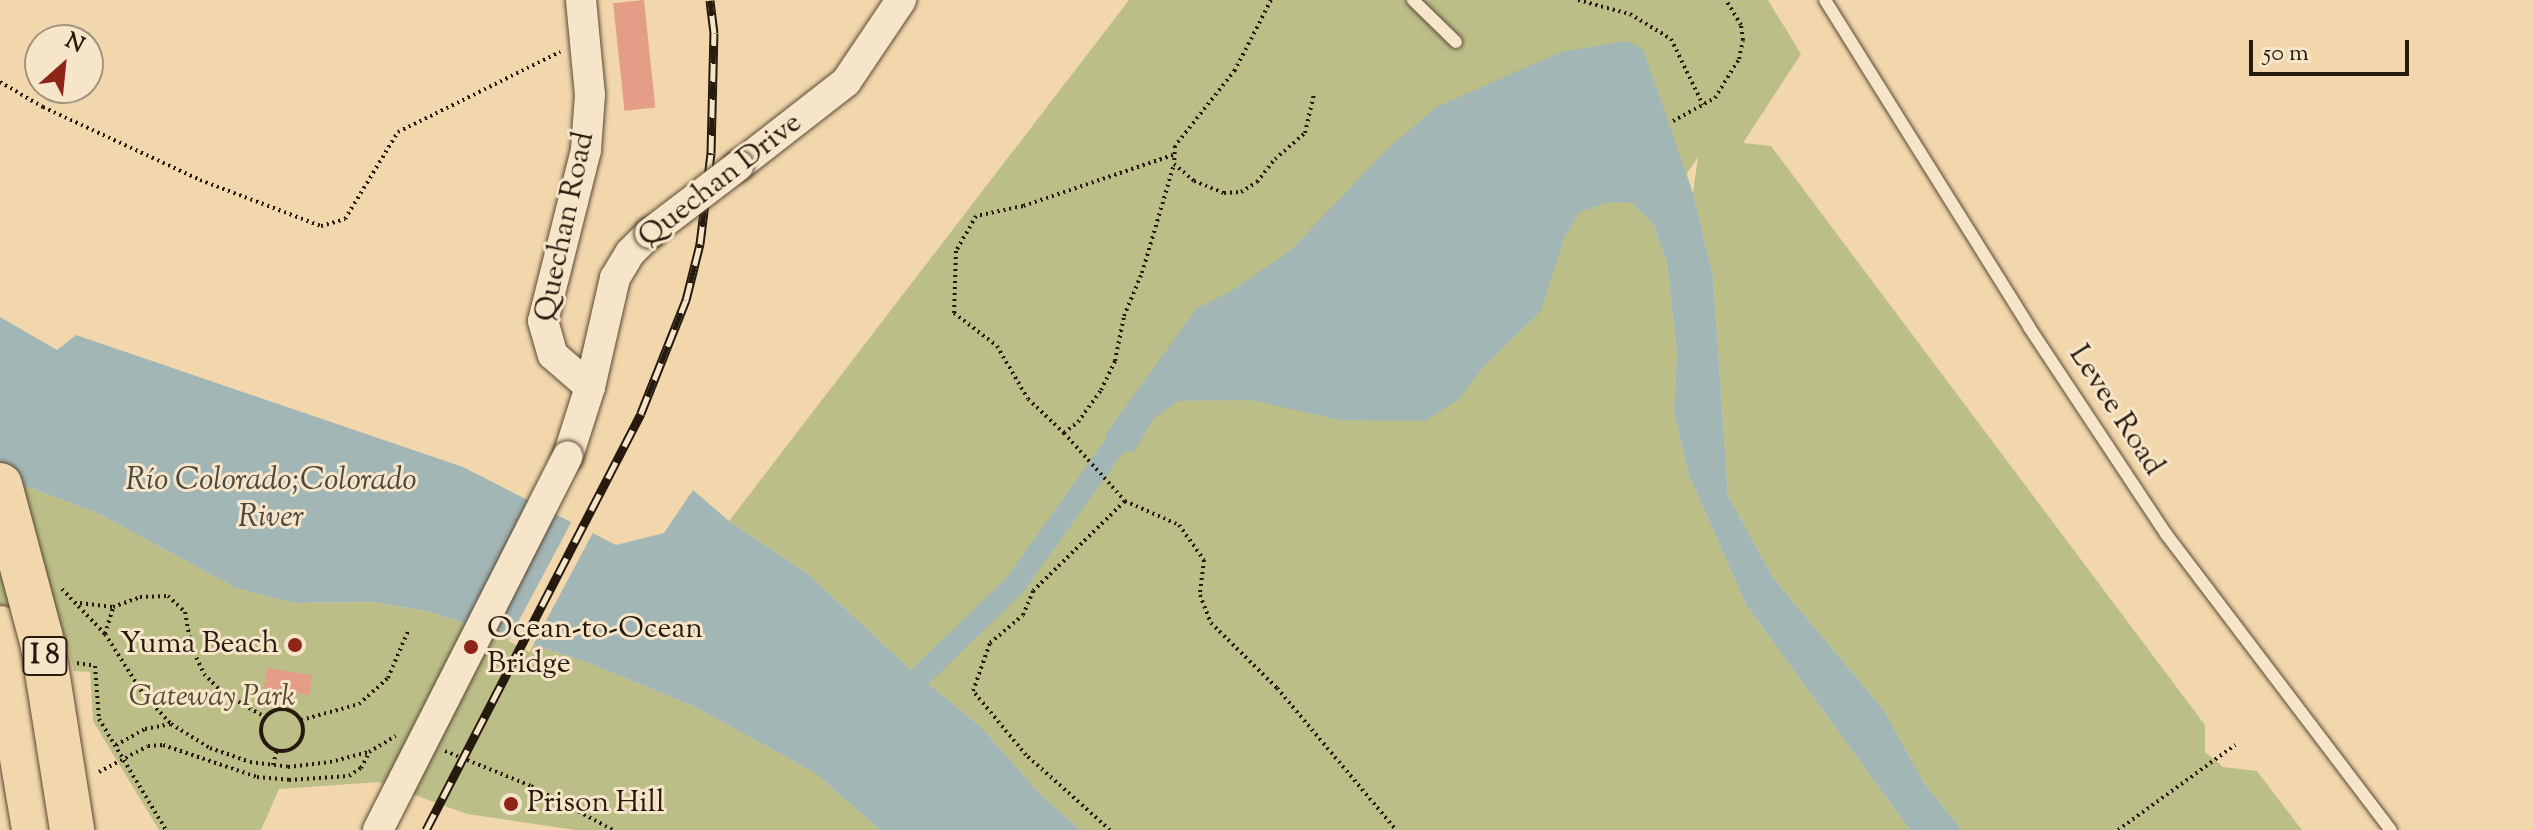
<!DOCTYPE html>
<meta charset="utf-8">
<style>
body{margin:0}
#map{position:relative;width:2533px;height:830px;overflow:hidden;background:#f2d7ac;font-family:"Sorts Mill Goudy",serif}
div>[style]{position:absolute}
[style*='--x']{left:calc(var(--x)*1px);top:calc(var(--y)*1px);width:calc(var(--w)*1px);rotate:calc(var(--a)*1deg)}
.green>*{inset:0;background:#bcbe88}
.water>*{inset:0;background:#a2b6b6}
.pier>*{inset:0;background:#f2d7ac;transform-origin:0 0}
.canal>*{height:22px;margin:-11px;padding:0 11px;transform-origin:11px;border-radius:11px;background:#a2b6b6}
.building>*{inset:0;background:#e49e87;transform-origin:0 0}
.path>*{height:4px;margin-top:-2px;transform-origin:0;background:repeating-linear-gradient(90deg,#251a0d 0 2px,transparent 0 6px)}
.path>.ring{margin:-2px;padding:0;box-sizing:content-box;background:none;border:4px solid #251a0d;border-radius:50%}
.roads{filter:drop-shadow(0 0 2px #584935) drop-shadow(0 0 2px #584935)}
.service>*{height:12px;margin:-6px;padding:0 6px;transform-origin:6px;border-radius:6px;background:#f7e5c9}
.tertiary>*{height:30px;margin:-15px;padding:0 15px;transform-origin:15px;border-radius:15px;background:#f7e5c9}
.motorway>*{height:44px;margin:-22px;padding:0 22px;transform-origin:22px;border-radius:22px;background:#f2d7ac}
.rail>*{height:9px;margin-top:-4.5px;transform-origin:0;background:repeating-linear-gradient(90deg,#f7e5c9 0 18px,#251a0d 0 36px);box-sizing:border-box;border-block:2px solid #251a0d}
.bridges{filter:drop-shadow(0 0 2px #584935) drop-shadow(0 0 2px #584935)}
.tertiary-bridge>*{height:30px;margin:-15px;padding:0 15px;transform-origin:15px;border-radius:15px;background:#f7e5c9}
.motorway-bridge>*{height:44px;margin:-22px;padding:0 22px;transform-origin:22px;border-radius:22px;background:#f2d7ac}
.dots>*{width:22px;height:22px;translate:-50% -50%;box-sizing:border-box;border:4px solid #f7e5c9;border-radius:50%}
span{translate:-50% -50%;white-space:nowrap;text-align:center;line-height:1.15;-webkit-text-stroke:6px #f7e5c9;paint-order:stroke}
.shield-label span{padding:2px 6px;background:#f7e5c9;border:2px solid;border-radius:6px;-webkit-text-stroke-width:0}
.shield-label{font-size:28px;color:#251a0d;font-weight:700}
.street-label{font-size:30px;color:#251a0d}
.poi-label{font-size:30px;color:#251a0d}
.left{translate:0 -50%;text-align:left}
.right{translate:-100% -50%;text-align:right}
.park-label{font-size:30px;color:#524b32;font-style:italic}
.water-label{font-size:32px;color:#4a4940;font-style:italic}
.north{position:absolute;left:24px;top:24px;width:80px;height:80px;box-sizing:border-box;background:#f7e5c9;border:2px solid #a3947e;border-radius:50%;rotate:27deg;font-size:22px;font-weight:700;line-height:32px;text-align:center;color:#251a0d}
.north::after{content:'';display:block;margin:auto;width:28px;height:36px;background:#8f2418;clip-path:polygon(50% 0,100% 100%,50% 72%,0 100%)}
.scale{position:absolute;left:2249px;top:40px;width:160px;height:36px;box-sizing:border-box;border:4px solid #251a0d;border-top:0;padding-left:10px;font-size:24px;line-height:28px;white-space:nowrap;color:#251a0d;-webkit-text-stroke:6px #f7e5c9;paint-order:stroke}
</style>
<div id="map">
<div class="green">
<i style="clip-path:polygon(1129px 0,1768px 0,1801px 54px,1743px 143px,1771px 146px,2205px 725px,2205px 752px,2223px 767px,2257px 771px,2302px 830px,1962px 830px,1924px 783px,1883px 709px,1774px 579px,1728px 496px,1713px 275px,1693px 193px,1698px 157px,1653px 224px,1667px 263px,1677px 353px,1674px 412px,1688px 473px,1746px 605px,1910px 830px,1080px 830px,1040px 794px,980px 726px,909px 668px,808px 574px,729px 521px)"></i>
<i style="clip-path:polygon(0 476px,99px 514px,236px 588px,294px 603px,372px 602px,426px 611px,584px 661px,695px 707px,815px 773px,880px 830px,575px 830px,467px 814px,379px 782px,279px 789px,261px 830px,159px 830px,93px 721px,90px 672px,74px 671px,68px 647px,49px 629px,0 629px)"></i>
</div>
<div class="water">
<i style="clip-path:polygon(1627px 41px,1643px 49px,1693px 193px,1713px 275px,1728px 496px,1774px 579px,1883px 709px,1924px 783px,1962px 830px,1910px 830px,1746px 605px,1688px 473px,1674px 412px,1677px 353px,1667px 263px,1653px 224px,1632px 203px,1608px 202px,1578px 213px,1563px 241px,1541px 311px,1484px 366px,1458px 400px,1425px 421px,1339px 420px,1251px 400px,1178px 401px,1154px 418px,1134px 452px,1110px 451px,1105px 435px,1196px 309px,1233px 290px,1291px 250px,1384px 152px,1436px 107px,1561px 52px)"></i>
<i style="clip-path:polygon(0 317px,57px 350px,76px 335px,463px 467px,616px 545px,664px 533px,693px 490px,729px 521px,808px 574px,909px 668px,980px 726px,1040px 794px,1080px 830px,880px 830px,815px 773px,695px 707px,584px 661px,426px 611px,372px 602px,294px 603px,236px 588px,99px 514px,0 476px)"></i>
</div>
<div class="pier">
<i style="left:573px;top:519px;width:24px;height:138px;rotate:28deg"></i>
</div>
<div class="canal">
<i style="--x:901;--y:695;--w:157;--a:-44"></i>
<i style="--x:1014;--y:586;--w:196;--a:-54.4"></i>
</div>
<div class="building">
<i style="left:644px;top:0;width:108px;height:31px;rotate:84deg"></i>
<i style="left:267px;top:668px;width:46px;height:20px;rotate:9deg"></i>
</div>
<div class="path">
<i style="--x:1271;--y:0;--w:79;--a:117.2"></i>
<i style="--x:1235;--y:70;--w:97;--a:128.3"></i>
<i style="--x:1175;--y:146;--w:18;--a:93"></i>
<i style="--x:1174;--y:164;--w:26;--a:40"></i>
<i style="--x:1194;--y:181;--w:32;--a:22"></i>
<i style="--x:1224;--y:193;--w:17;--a:-3"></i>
<i style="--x:1241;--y:192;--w:19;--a:-32"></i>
<i style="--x:1257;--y:182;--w:29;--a:-52"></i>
<i style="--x:1275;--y:159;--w:40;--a:-41"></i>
<i style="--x:1305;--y:133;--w:39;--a:-77"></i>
<i style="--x:1578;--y:0;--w:54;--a:15.1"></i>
<i style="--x:1630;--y:14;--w:48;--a:31.4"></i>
<i style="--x:1671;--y:39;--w:73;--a:64.1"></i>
<i style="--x:0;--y:82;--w:50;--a:30.2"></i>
<i style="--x:43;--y:107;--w:173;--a:24.9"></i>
<i style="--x:200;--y:180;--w:129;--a:20.8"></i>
<i style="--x:321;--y:226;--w:25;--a:-16"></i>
<i style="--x:345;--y:219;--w:102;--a:-58.7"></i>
<i style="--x:398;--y:132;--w:181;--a:-26.3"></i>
<i style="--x:1673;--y:121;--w:48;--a:-28.7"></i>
<i style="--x:1715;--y:98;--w:46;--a:-58.4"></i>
<i style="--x:1739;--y:59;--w:19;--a:-78"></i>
<i style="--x:1743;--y:40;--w:15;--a:-98"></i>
<i style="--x:1741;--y:25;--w:29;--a:-121"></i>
<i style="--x:1173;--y:155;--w:158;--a:161.2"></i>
<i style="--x:1023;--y:206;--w:48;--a:168"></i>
<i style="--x:976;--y:216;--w:40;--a:119.7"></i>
<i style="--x:956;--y:251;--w:62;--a:91.8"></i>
<i style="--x:954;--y:313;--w:54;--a:37.5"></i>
<i style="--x:997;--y:346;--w:61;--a:59.7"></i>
<i style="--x:1028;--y:399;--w:50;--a:43.4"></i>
<i style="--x:1064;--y:433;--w:91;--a:48.1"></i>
<i style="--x:1125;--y:501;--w:59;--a:24"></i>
<i style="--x:1179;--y:525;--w:43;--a:54.5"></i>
<i style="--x:1204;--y:560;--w:35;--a:97"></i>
<i style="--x:1200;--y:595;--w:30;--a:69"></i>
<i style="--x:1211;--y:623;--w:93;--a:44.6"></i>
<i style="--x:1277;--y:688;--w:185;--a:50"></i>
<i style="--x:1064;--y:433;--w:18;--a:-38"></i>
<i style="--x:1078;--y:422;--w:39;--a:-54"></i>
<i style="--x:1101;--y:390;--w:32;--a:-64"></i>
<i style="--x:1115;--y:361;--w:46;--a:-78.7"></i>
<i style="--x:1124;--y:316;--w:47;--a:-67.3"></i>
<i style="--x:1142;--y:273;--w:114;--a:-73.6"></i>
<i style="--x:62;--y:589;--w:62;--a:46.3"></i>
<i style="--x:105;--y:634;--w:72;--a:57.4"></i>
<i style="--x:144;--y:695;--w:40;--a:47"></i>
<i style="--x:171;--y:724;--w:46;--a:31.6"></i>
<i style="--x:210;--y:748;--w:42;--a:19.3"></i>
<i style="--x:250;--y:762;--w:38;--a:7"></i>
<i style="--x:288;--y:767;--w:42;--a:-6.8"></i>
<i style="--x:330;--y:762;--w:40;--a:-14.4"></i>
<i style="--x:369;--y:752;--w:31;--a:-31"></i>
<i style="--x:80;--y:603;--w:33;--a:7"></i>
<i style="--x:105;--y:634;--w:28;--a:-73"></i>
<i style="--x:113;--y:607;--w:29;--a:-20"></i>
<i style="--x:140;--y:597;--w:28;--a:-2"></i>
<i style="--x:168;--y:596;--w:23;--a:43"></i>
<i style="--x:185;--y:612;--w:36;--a:80"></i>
<i style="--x:191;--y:647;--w:30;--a:64"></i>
<i style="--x:204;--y:674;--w:27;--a:45"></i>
<i style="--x:223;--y:693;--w:48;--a:29.7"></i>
<i style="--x:77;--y:663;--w:18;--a:9"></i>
<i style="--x:95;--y:666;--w:53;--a:85.7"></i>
<i style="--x:99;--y:719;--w:130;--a:58.9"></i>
<i class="ring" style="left:261px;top:709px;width:38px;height:38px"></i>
<i style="--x:301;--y:720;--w:60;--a:-15.4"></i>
<i style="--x:359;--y:704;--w:39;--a:-42"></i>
<i style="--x:388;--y:678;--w:51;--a:-66.9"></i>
<i style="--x:116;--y:745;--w:33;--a:-29"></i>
<i style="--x:145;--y:729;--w:26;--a:-11"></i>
<i style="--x:445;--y:751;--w:93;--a:22.1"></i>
<i style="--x:531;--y:786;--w:93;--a:28.2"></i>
<i style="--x:273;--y:765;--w:16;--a:-75"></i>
<i style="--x:99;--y:772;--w:55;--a:-28"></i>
<i style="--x:148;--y:746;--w:15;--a:-4"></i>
<i style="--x:163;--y:745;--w:99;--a:18.8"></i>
<i style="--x:257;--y:777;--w:32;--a:5"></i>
<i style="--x:289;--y:780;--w:60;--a:-3.8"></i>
<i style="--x:349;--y:776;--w:14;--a:-34"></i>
<i style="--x:361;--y:768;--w:17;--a:-62"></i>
<i style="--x:1110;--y:830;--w:113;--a:-138.2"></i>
<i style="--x:1026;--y:755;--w:83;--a:-129.6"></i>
<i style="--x:973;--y:691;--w:51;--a:-70.5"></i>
<i style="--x:990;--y:643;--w:43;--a:-40.3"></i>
<i style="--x:1023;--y:615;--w:26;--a:-67"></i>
<i style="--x:1033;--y:591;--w:129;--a:-44.4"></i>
<i style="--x:2118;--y:830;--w:145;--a:-36"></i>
</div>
<div class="roads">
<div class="service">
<i style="--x:1413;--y:0;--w:60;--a:44.3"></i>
<i style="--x:1825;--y:0;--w:385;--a:58"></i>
<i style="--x:2029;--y:327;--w:248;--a:56.5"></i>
<i style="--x:2166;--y:534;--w:372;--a:52.8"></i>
</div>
<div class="tertiary">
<i style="--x:581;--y:0;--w:95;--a:84.6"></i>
<i style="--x:590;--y:95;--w:55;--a:94.2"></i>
<i style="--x:586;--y:150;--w:176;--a:104.1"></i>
<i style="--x:543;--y:321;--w:35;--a:74"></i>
<i style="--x:553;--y:355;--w:49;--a:40.9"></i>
<i style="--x:738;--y:166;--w:137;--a:-37.9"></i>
<i style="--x:846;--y:82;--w:99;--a:-56.1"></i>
<i style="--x:568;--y:456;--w:72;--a:-72.3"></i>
<i style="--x:590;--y:387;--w:112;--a:-77.1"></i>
<i style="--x:615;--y:278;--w:29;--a:-59"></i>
<i style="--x:630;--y:253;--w:28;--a:-45"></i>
</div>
<div class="motorway">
<i style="--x:0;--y:628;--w:205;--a:80.4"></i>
</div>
</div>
<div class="rail">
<i style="--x:426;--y:830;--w:469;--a:-62.7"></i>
<i style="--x:641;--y:413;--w:122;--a:-68.3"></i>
<i style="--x:686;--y:300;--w:58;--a:-76"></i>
<i style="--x:700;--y:244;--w:92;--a:-83.1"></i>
<i style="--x:711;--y:153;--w:120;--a:-88.6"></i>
<i style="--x:714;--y:33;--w:33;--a:-97"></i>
</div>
<div class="bridges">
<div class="tertiary-bridge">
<i style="--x:650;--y:233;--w:111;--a:-37.3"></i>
<i style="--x:378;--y:830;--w:419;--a:-63.1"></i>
</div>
<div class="motorway-bridge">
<i style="--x:0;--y:485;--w:167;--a:75"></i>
<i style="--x:43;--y:646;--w:186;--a:81"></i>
</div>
</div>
<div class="dots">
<i style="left:295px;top:645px;background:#8f2418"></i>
<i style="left:471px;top:647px;background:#8f2418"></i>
<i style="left:511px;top:804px;background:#8f2418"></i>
</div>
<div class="shield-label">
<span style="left:45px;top:656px">I 8</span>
</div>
<div class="street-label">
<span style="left:721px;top:181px;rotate:-38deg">Quechan Drive</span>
<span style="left:566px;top:227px;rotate:-78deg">Quechan Road</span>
<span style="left:2115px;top:411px;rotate:57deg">Levee Road</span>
</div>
<div class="poi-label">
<span class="left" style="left:487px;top:647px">Ocean-to-Ocean<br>Bridge</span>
<span class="right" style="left:279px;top:645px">Yuma Beach</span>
<span class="left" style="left:527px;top:804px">Prison Hill</span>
</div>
<div class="park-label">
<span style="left:212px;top:698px">Gateway Park</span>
</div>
<div class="water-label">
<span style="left:271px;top:500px">Río Colorado;Colorado<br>River</span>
</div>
<div class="north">N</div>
<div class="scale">50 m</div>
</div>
